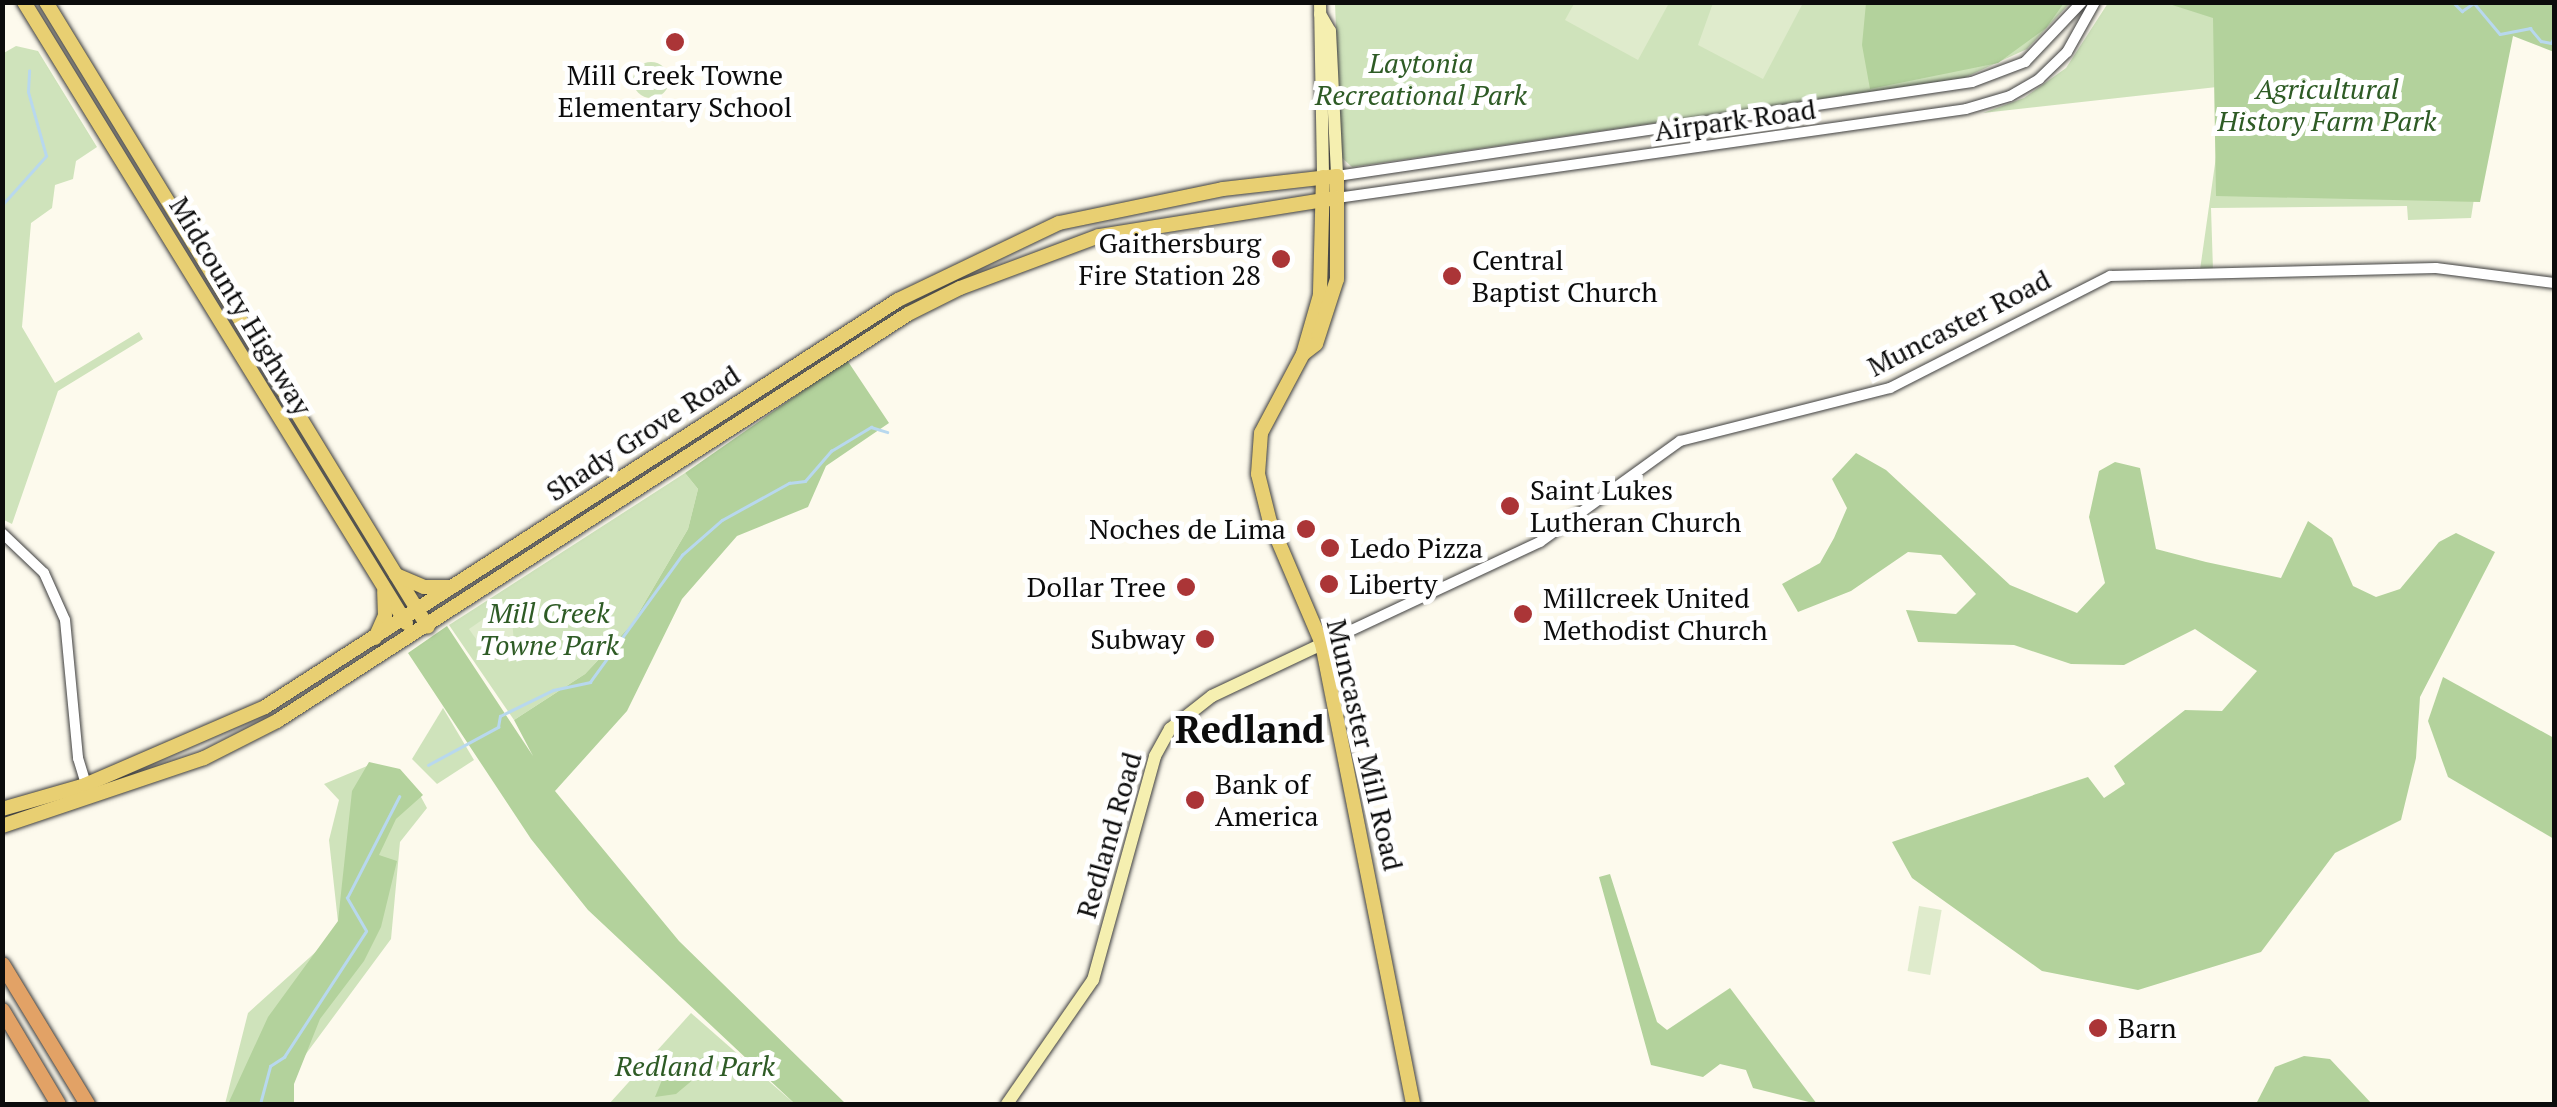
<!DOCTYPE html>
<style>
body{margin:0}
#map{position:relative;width:2557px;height:1107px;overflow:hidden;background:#fdfaed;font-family:"PT Serif",serif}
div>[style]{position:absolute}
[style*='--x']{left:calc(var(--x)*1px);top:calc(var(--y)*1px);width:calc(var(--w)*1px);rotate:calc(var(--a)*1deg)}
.green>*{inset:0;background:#cfe3bb}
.round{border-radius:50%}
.forest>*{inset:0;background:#b3d29c}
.pitch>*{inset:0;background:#dfebcc;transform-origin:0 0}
.stream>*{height:2.5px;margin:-1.25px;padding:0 1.25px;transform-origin:1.25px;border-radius:1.25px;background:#b8d8ee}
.roads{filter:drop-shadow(0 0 2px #3f3f3f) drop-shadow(0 0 2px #3f3f3f)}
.tertiary>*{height:10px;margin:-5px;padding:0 5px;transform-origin:5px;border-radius:5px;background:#fff}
.secondary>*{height:12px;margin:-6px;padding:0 6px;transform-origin:6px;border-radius:6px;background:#f5efb0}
.primary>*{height:14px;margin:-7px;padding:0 7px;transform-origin:7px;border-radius:7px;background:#e8cf72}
.motorway>*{height:15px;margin:-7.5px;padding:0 7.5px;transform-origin:7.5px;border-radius:7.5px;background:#e2a266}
.dots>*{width:28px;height:28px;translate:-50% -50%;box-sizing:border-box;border:5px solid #fff;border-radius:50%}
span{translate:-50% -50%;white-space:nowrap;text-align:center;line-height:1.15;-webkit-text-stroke:10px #fff;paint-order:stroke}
.park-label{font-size:28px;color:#2e5b25;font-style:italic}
.poi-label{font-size:28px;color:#0c0c0c}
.right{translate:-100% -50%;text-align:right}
.left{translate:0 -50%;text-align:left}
.street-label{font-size:28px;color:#0c0c0c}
.district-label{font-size:38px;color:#0c0c0c;font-weight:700}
.frame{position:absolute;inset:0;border:5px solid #0c0c0c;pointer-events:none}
</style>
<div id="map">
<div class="green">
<i style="clip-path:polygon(1335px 3px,2070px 3px,2027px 49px,1964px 78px,1352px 167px,1341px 157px)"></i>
<i style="clip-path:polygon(2108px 3px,2554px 3px,2504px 6px,2471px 218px,2408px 220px,2407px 206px,2211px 208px,2213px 270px,2200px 270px,2226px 86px,1983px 113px,2024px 98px,2066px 68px)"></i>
<i style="clip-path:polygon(16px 46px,38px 51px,97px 147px,76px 161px,73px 179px,55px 185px,52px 208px,31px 223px,22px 327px,55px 383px,139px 332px,143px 339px,58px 391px,12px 524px,2px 519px,2px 54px)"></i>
<i class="round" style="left:633px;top:62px;width:36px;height:36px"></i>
<i style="clip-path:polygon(685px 473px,698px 489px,688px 529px,632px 624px,585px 674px,514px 720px,449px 625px)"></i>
<i style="clip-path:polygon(443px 708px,474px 760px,437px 784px,412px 759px)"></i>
<i style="clip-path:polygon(367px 766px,421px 797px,427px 808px,400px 842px,391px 939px,283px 1085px,289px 1104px,225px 1104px,248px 1013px,339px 931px,329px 840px,339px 800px,324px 784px)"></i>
<i style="clip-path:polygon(691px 1013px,795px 1104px,609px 1104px)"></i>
</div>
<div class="forest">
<i style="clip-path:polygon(1866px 3px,1866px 2px,2064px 3px,2046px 28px,1998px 63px,1870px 89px,1862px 45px)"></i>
<i style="clip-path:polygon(2166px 3px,2554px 3px,2554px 52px,2513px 36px,2480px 202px,2216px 196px,2213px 18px)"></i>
<i style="clip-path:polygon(847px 360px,889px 423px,826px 466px,808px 507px,737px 536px,682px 599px,627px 711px,555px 791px,679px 941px,846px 1104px,795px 1104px,588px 910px,531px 839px,408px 653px,447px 626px,533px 756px,514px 720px,585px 674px,632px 624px,688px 529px,698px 489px,685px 473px)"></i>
<i style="clip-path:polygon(1856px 453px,1886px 470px,2010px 585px,2077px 613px,2105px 583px,2089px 517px,2099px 471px,2115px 462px,2140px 468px,2156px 549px,2206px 562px,2281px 578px,2308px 521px,2332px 538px,2353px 586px,2376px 597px,2400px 589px,2439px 542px,2456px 533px,2495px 552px,2420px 697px,2416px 758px,2401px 820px,2335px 853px,2261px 952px,2138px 990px,2042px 971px,1912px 878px,1892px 842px,2088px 777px,2104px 798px,2125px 784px,2114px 766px,2185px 710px,2222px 711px,2257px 671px,2195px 629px,2124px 665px,2071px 664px,2014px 645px,1918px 642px,1906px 610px,1956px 614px,1976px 594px,1941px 555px,1908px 552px,1851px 591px,1798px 612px,1782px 584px,1820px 563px,1834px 538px,1847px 508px,1832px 479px)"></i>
<i style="clip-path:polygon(2443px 677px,2554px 738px,2554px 839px,2448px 777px,2428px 721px)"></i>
<i style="clip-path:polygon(369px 762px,400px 769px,423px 795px,396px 819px,379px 855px,397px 861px,381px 927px,364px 961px,320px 1019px,294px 1084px,294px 1104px,228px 1104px,268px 1017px,338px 921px,352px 791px)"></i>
<i style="clip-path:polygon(1610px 874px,1657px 1022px,1667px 1030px,1730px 988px,1817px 1104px,1753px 1088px,1746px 1070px,1720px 1064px,1703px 1077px,1651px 1065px,1599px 877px)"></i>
<i style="clip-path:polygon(714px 1051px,737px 1060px,701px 1073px,676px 1094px,655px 1097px,662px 1080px)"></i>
<i style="clip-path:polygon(2304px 1056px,2330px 1059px,2372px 1104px,2256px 1104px,2275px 1067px)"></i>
</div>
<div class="pitch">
<i style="clip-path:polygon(1575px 2px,1669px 2px,1669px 3px,1638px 60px,1565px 20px)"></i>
<i style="clip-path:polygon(1713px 3px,1803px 3px,1763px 79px,1698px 45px)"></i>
<i style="clip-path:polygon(498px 609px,512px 620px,514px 642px,490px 659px,469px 629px)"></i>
<i style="left:1919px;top:906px;width:23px;height:66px;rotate:10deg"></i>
</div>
<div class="stream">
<i style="--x:2453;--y:2;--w:13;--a:45"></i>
<i style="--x:2462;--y:11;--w:14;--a:-34"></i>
<i style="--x:2474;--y:3;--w:40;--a:50"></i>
<i style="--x:2500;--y:34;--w:31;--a:-11"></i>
<i style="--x:2530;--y:28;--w:17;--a:50"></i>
<i style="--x:2541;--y:41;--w:10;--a:11"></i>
<i style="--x:2551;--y:43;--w:7;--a:-63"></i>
<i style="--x:2;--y:205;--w:66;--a:-48.1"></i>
<i style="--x:46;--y:156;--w:66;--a:-105.7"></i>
<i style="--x:28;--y:92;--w:21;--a:-87"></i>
<i style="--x:428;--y:765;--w:80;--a:-28.5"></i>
<i style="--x:498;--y:727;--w:11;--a:-80"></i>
<i style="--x:500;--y:716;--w:59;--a:-26.1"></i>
<i style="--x:553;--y:690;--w:38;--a:-12"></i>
<i style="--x:590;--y:682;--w:157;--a:-54.1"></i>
<i style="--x:682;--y:555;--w:53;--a:-41.2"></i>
<i style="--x:722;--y:520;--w:77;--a:-28.9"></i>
<i style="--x:789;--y:483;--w:16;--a:-7"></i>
<i style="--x:805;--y:481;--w:40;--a:-49"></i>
<i style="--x:831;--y:451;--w:47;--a:-31"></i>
<i style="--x:871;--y:427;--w:17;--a:17"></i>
<i style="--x:260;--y:1104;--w:39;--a:-75"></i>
<i style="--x:270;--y:1066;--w:17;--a:-33"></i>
<i style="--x:284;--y:1057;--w:150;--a:-56.9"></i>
<i style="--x:366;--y:931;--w:38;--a:-120"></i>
<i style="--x:347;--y:898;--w:114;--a:-62.8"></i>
</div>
<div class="roads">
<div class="tertiary">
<i style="--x:1337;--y:176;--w:642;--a:-8.42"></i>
<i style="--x:1972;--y:82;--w:57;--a:-20.7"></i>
<i style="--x:2025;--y:62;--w:83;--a:-46.5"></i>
<i style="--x:1337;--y:198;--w:635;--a:-8.05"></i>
<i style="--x:1966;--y:109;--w:46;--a:-16.5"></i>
<i style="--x:2010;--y:96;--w:34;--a:-30"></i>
<i style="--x:2039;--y:79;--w:39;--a:-44"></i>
<i style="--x:2067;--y:52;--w:57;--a:-60.8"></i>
<i style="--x:2;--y:533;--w:58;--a:43.6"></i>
<i style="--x:44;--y:573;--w:51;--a:65.9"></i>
<i style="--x:65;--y:620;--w:139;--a:84.6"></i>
<i style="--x:78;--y:758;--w:34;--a:73"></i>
<i style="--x:1322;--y:644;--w:241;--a:-25.1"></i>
<i style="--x:1540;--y:542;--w:173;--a:-35.8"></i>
<i style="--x:1680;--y:441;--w:217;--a:-14.2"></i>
<i style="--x:1890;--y:388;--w:247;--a:-27"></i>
<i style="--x:2110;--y:276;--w:326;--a:-1.4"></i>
<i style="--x:2436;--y:268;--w:119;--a:7.2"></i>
</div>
<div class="secondary">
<i style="--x:1320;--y:2;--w:175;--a:89"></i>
<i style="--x:1320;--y:14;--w:20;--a:60"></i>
<i style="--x:1330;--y:31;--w:145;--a:87.2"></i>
<i style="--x:1007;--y:1104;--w:151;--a:-55.3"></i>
<i style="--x:1093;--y:980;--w:232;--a:-74.5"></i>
<i style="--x:1155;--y:756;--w:31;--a:-61"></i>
<i style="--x:1170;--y:729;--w:53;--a:-38.2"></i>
<i style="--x:1212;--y:696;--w:122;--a:-25.3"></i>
</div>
<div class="primary">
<i style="--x:24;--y:2;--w:729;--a:58.4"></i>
<i style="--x:46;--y:2;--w:732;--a:58.57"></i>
<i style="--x:1323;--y:177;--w:118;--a:91.5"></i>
<i style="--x:1320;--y:295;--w:61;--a:106.1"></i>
<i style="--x:1303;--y:354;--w:89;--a:118"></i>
<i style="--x:1261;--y:433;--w:41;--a:94.2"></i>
<i style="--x:1258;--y:474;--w:49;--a:76"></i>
<i style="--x:1270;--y:522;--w:133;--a:66.9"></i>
<i style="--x:1322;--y:644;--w:469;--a:78.8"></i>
<i style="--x:396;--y:575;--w:30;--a:23"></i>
<i style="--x:424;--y:587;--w:27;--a:0"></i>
<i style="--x:375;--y:638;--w:24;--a:-66"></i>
<i style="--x:385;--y:616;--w:24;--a:-92"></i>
<i style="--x:2;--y:809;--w:86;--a:-16.1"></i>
<i style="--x:85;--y:785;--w:196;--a:-23.4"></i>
<i style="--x:265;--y:707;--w:753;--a:-32.74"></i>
<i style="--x:898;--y:300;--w:178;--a:-25.6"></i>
<i style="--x:1059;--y:223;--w:167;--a:-11.7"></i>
<i style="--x:1223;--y:189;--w:115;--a:-6.5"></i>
<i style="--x:1337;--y:176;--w:103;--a:90"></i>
<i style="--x:1337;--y:279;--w:68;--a:107.9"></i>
<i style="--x:1316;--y:344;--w:16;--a:142"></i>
<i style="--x:2;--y:826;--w:213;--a:-18.6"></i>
<i style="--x:204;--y:758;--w:82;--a:-26.9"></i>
<i style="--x:277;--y:721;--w:751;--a:-32.82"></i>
<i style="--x:908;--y:314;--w:58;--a:-26.6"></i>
<i style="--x:960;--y:288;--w:148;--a:-20.5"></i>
<i style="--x:1099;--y:236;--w:241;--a:-9.1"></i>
</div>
<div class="motorway">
<i style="--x:2;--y:964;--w:164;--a:58.7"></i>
<i style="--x:2;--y:1010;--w:109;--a:59.2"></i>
</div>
</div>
<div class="dots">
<i style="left:675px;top:42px;background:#ab3537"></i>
<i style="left:1281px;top:259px;background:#ab3537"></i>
<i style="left:1452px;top:276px;background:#ab3537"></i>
<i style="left:1510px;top:506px;background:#ab3537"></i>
<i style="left:1306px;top:529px;background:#ab3537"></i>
<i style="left:1330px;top:548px;background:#ab3537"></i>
<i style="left:1329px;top:584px;background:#ab3537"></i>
<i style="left:1186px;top:587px;background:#ab3537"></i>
<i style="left:1523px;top:614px;background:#ab3537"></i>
<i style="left:1205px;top:639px;background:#ab3537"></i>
<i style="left:1195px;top:800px;background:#ab3537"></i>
<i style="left:2098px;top:1028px;background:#ab3537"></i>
</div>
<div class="park-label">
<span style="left:1421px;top:79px">Laytonia<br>Recreational Park</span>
<span style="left:2327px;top:105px">Agricultural<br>History Farm Park</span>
<span style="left:549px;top:629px">Mill Creek<br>Towne Park</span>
<span style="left:695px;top:1066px">Redland Park</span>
</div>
<div class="poi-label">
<span style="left:675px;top:91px">Mill Creek Towne<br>Elementary School</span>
<span class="right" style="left:1261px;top:259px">Gaithersburg<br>Fire Station 28</span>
<span class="left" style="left:1472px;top:276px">Central<br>Baptist Church</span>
<span class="left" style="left:1530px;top:506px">Saint Lukes<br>Lutheran Church</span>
<span class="right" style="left:1286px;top:529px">Noches de Lima</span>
<span class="left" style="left:1350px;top:548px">Ledo Pizza</span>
<span class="left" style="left:1349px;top:584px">Liberty</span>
<span class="right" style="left:1166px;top:587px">Dollar Tree</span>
<span class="left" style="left:1543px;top:614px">Millcreek United<br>Methodist Church</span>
<span class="right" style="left:1185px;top:639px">Subway</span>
<span class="left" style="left:1215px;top:800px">Bank of<br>America</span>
<span class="left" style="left:2118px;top:1028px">Barn</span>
</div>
<div class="street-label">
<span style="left:1735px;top:120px;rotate:-8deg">Airpark Road</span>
<span style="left:241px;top:306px;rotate:59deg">Midcounty Highway</span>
<span style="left:1959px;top:323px;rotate:-27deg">Muncaster Road</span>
<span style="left:643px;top:433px;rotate:-33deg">Shady Grove Road</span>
<span style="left:1365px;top:745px;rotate:77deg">Muncaster Mill Road</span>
<span style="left:1109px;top:835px;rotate:-74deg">Redland Road</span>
</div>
<div class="district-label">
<span style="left:1250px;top:730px">Redland</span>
</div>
<div class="frame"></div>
</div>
